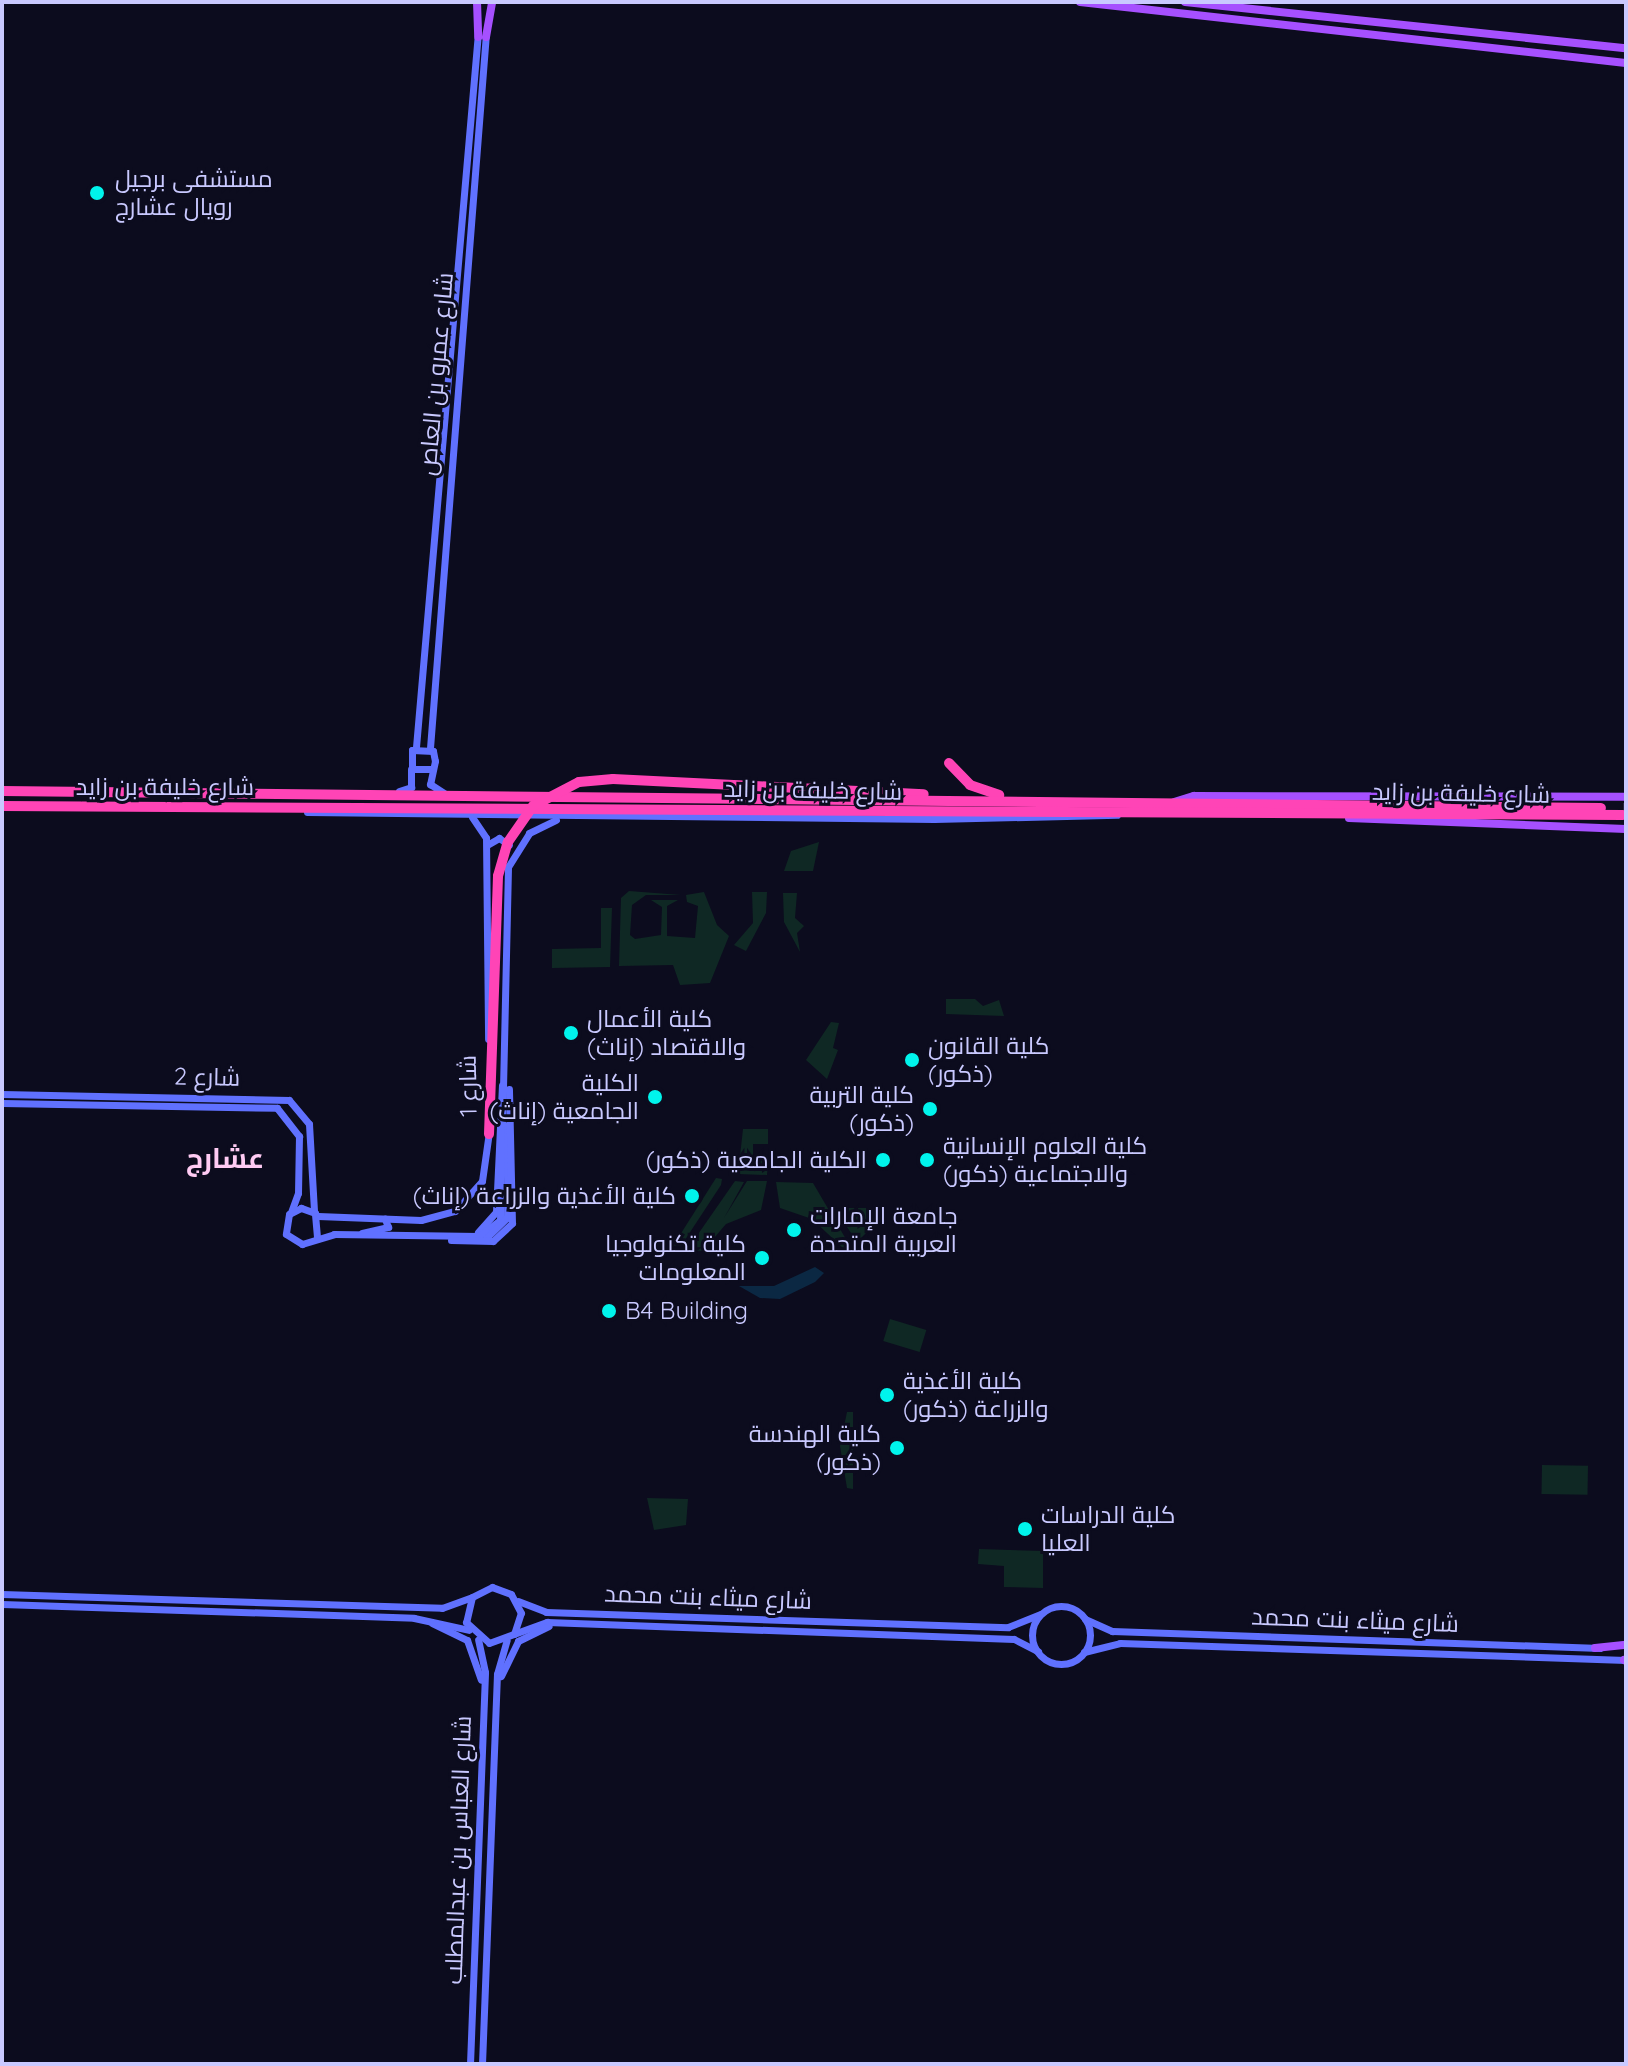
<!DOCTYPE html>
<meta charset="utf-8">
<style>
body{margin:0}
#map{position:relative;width:1628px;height:2066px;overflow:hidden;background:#0c0c1e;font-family:Quicksand,Cairo,sans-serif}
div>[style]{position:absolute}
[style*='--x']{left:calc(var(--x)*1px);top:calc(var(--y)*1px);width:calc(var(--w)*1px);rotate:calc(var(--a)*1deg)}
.green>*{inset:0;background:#0f2824;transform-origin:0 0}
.water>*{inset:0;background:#0b2843}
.highway-tunnel>*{height:10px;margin-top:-5px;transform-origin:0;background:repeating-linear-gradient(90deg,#282840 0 10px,transparent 0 15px)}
.secondary>*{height:7px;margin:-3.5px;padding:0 3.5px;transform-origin:3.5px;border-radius:3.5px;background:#6071ff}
.secondary>.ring{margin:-3.5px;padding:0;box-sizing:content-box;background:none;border:7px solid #6071ff;border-radius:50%}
.primary>*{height:8px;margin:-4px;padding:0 4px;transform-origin:4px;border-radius:4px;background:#a650ff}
.highway>*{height:10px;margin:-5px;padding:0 5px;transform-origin:5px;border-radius:5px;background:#ff44b6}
.highway-bridge>*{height:10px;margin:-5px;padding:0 5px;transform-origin:5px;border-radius:5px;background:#ff44b6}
.dots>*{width:22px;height:22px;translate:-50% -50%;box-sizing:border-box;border:4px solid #0c0c1e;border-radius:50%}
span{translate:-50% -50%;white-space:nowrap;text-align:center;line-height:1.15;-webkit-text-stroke:6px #0c0c1e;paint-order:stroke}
.poi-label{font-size:24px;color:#c9c9ff}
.left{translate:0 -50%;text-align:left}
.right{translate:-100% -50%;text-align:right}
.street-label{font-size:24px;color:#c9c9ff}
.quarter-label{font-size:28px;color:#ffcbf3;font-weight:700}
.frame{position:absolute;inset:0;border:4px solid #c9c9ff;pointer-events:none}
</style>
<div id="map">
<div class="green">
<i style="clip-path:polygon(819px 842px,813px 871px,784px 871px,791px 851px)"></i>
<i style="clip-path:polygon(629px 891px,681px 895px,646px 895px,632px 905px,630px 935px,635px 939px,661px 935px,662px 907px,651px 900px,678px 900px,667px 906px,667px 936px,695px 938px,698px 906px,687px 902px,686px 895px,704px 892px,717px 925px,729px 936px,710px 983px,680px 985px,673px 965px,619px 966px,621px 898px)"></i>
<i style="clip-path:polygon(752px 892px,767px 892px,766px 913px,746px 951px,734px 945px,753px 923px)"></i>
<i style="clip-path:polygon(783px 893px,797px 893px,795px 918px,804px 926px,797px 933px,800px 952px,784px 922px)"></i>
<i style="clip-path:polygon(601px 908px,612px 908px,610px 967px,552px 968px,552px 949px,601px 948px)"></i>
<i style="clip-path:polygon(946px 999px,975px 999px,983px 1006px,999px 1000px,1004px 1016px,946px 1014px)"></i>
<i style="clip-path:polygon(831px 1022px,839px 1023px,833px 1048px,838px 1050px,827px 1079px,806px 1060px)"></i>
<i style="clip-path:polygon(743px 1129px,768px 1129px,768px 1144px,753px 1144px,753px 1159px,768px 1160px,767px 1175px,738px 1174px)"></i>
<i style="clip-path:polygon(716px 1178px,722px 1179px,721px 1185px,681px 1246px,673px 1246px)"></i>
<i style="clip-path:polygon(735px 1181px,744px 1182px,724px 1218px,747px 1181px,767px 1181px,761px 1210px,726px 1224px,703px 1251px,687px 1250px)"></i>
<i style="clip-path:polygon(776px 1182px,813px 1183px,850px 1246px,843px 1248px,812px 1219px,780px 1208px)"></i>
<i style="clip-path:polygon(843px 1208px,882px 1208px,882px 1217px,857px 1242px,839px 1215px)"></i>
<i style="left:890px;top:1319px;width:38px;height:23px;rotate:17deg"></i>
<i style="clip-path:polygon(847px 1412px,853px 1412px,853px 1489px,847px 1488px,840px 1446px)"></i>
<i style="left:1542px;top:1465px;width:46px;height:29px;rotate:1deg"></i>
<i style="clip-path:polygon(647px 1498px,688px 1499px,686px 1525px,654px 1530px)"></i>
<i style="clip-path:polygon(979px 1549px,1043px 1551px,1043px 1588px,1004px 1587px,1004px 1566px,978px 1564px)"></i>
</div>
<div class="water">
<i style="clip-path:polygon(815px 1267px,824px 1273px,815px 1282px,780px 1299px,760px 1298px,739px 1286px,774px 1286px)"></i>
</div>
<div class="highway-tunnel">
<i style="--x:1623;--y:808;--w:3;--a:0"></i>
</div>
<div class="secondary">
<i style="--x:416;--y:747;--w:718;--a:-85.04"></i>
<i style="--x:430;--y:748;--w:717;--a:-85.52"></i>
<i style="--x:431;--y:769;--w:19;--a:180"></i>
<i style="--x:412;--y:769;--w:19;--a:-90"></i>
<i style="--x:412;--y:750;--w:21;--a:3"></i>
<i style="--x:433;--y:751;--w:10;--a:79"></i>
<i style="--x:435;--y:761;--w:24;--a:102"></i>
<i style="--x:430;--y:784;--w:17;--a:33"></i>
<i style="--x:399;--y:791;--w:13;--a:-18"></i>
<i style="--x:411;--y:787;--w:18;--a:-90"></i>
<i style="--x:307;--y:812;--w:627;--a:0.64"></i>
<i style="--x:934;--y:819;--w:183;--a:-1.3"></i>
<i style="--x:472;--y:817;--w:25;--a:56"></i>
<i style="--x:486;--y:838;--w:201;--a:89.4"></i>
<i style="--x:487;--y:845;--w:14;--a:-30"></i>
<i style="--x:499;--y:838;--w:12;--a:35"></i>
<i style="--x:2;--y:1094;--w:287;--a:1.2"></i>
<i style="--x:289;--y:1100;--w:31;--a:50"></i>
<i style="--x:309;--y:1124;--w:87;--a:86.7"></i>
<i style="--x:2;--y:1103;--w:275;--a:1"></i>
<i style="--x:277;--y:1108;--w:36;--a:52"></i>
<i style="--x:299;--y:1136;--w:57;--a:91"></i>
<i style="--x:298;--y:1193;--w:20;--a:110"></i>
<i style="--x:318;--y:1216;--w:103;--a:2.2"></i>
<i style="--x:421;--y:1220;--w:35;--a:-15"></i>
<i style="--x:455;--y:1211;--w:40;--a:-48"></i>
<i style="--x:482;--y:1181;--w:49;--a:-81.9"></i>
<i style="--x:478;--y:1232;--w:27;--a:-48"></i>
<i style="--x:496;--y:1212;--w:127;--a:-87.3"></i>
<i style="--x:362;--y:1233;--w:27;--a:-13"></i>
<i style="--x:388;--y:1227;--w:9;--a:-111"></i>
<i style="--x:317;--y:1237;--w:24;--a:-95"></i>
<i style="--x:315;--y:1213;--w:15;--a:-160"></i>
<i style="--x:301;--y:1208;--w:13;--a:153"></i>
<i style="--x:289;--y:1214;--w:20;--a:99"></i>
<i style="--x:286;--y:1234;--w:19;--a:32"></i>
<i style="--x:302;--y:1244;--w:34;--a:-17"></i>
<i style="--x:334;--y:1234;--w:145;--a:0.8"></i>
<i style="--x:479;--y:1236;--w:26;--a:-37"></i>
<i style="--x:500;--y:1220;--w:353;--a:-88.7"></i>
<i style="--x:508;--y:867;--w:40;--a:-58"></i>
<i style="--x:529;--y:833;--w:30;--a:-26"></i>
<i style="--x:486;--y:1238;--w:29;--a:-44"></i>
<i style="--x:507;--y:1218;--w:93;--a:-89.4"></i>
<i style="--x:451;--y:1240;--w:42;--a:1.4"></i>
<i style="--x:493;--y:1241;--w:26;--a:-43"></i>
<i style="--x:512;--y:1223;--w:134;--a:-91.3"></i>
<i style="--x:2;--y:1594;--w:440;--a:1.8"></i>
<i style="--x:442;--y:1608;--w:30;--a:-20"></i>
<i style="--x:518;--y:1601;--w:30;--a:21"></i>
<i style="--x:546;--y:1612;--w:462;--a:1.9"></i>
<i style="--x:1008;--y:1627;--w:35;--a:-22"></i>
<i style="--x:2;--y:1604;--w:412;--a:1.9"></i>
<i style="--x:414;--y:1618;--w:56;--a:12.3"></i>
<i class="ring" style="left:1032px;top:1606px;width:51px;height:51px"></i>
<i style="--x:1085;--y:1619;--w:30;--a:24"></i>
<i style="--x:1112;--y:1631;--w:488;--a:2"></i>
<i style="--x:432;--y:1623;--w:39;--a:26"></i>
<i style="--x:467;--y:1640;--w:42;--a:70.7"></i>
<i style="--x:514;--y:1634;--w:22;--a:-72"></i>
<i style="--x:521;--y:1613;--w:21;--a:-118"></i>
<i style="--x:511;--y:1594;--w:20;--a:-160"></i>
<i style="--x:492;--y:1587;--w:22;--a:153"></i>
<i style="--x:472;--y:1597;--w:26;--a:103"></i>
<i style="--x:466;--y:1622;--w:31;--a:42"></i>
<i style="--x:489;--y:1643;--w:62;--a:-19.9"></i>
<i style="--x:547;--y:1622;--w:467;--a:2.1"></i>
<i style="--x:1014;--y:1639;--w:27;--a:27"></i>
<i style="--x:1084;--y:1652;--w:37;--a:-14"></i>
<i style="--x:1120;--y:1643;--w:506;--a:1.92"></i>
<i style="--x:501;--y:1676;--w:39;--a:-64"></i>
<i style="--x:518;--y:1641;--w:34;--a:-26"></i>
<i style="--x:470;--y:2064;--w:392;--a:-87.8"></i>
<i style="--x:485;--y:1672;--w:33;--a:-102"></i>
<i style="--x:482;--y:2064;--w:390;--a:-87.8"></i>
<i style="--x:497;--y:1674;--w:35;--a:-74"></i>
</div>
<div class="primary">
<i style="--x:477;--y:2;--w:35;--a:88"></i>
<i style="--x:1080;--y:2;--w:549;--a:6.37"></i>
<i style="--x:1185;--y:2;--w:443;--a:6"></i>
<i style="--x:486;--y:37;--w:36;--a:-80"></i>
<i style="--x:1174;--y:802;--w:21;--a:-17"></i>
<i style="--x:1194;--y:796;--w:432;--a:0.1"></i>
<i style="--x:1349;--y:818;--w:277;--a:2.3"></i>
<i style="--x:1595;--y:1648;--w:31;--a:-6"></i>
<i style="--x:1624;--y:1660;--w:2;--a:27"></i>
</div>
<div class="highway">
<i style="--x:949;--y:763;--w:30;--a:46"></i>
<i style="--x:970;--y:785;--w:31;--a:19"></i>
<i style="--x:613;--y:779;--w:311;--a:2.8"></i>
<i style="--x:2;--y:791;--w:1599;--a:0.61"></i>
<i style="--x:2;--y:806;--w:1621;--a:0.32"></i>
<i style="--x:489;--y:1134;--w:258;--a:-88"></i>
</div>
<div class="highway-bridge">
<i style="--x:498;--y:876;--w:35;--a:-74"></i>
<i style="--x:508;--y:842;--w:44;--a:-55.2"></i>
<i style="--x:533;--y:806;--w:52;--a:-27.6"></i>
<i style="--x:579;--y:782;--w:34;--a:-5"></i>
</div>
<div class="dots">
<i style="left:97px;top:193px;background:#00f4ec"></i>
<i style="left:571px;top:1033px;background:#00f4ec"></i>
<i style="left:912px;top:1060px;background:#00f4ec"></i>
<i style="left:655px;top:1097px;background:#00f4ec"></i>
<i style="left:930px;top:1109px;background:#00f4ec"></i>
<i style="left:883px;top:1160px;background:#00f4ec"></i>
<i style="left:927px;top:1160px;background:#00f4ec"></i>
<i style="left:692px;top:1196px;background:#00f4ec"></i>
<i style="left:794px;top:1230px;background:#00f4ec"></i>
<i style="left:762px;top:1258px;background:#00f4ec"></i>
<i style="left:609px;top:1311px;background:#00f4ec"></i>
<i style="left:887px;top:1395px;background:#00f4ec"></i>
<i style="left:897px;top:1448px;background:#00f4ec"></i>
<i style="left:1025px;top:1529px;background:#00f4ec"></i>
</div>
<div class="poi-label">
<span class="left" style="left:115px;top:193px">مستشفى برجيل<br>رويال عشارج</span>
<span class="left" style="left:587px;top:1033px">كلية الأعمال<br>والاقتصاد (إناث)</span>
<span class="left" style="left:928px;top:1060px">كلية القانون<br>(ذكور)</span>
<span class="right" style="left:639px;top:1097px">الكلية<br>الجامعية (إناث)</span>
<span class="right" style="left:914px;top:1109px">كلية التربية<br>(ذكور)</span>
<span class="left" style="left:943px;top:1160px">كلية العلوم الإنسانية<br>والاجتماعية (ذكور)</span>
<span class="right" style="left:867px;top:1160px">الكلية الجامعية (ذكور)</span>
<span class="right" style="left:676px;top:1196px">كلية الأغذية والزراعة (إناث)</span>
<span class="left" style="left:810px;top:1230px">جامعة الإمارات<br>العربية المتحدة</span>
<span class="right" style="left:746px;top:1258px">كلية تكنولوجيا<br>المعلومات</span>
<span class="left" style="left:625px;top:1311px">B4 Building</span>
<span class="left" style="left:903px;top:1395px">كلية الأغذية<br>والزراعة (ذكور)</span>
<span class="right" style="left:881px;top:1448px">كلية الهندسة<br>(ذكور)</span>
<span class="left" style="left:1041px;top:1529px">كلية الدراسات<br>العليا</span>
</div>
<div class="street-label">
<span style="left:436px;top:374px;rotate:-85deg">شارع عمرو بن العاص</span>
<span style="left:165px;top:787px">شارع خليفة بن زايد</span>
<span style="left:813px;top:790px;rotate:1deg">شارع خليفة بن زايد</span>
<span style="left:1461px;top:793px;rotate:1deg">شارع خليفة بن زايد</span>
<span style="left:207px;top:1077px;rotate:1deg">شارع 2</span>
<span style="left:468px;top:1086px;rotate:-91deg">شارع 1</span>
<span style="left:708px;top:1597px;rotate:2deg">شارع ميثاء بنت محمد</span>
<span style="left:1355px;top:1620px;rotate:2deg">شارع ميثاء بنت محمد</span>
<span style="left:458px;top:1850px;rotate:-88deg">شارع العباس بن عبدالمطلب</span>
</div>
<div class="quarter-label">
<span style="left:225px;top:1158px">عشارج</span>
</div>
<div class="frame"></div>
</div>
